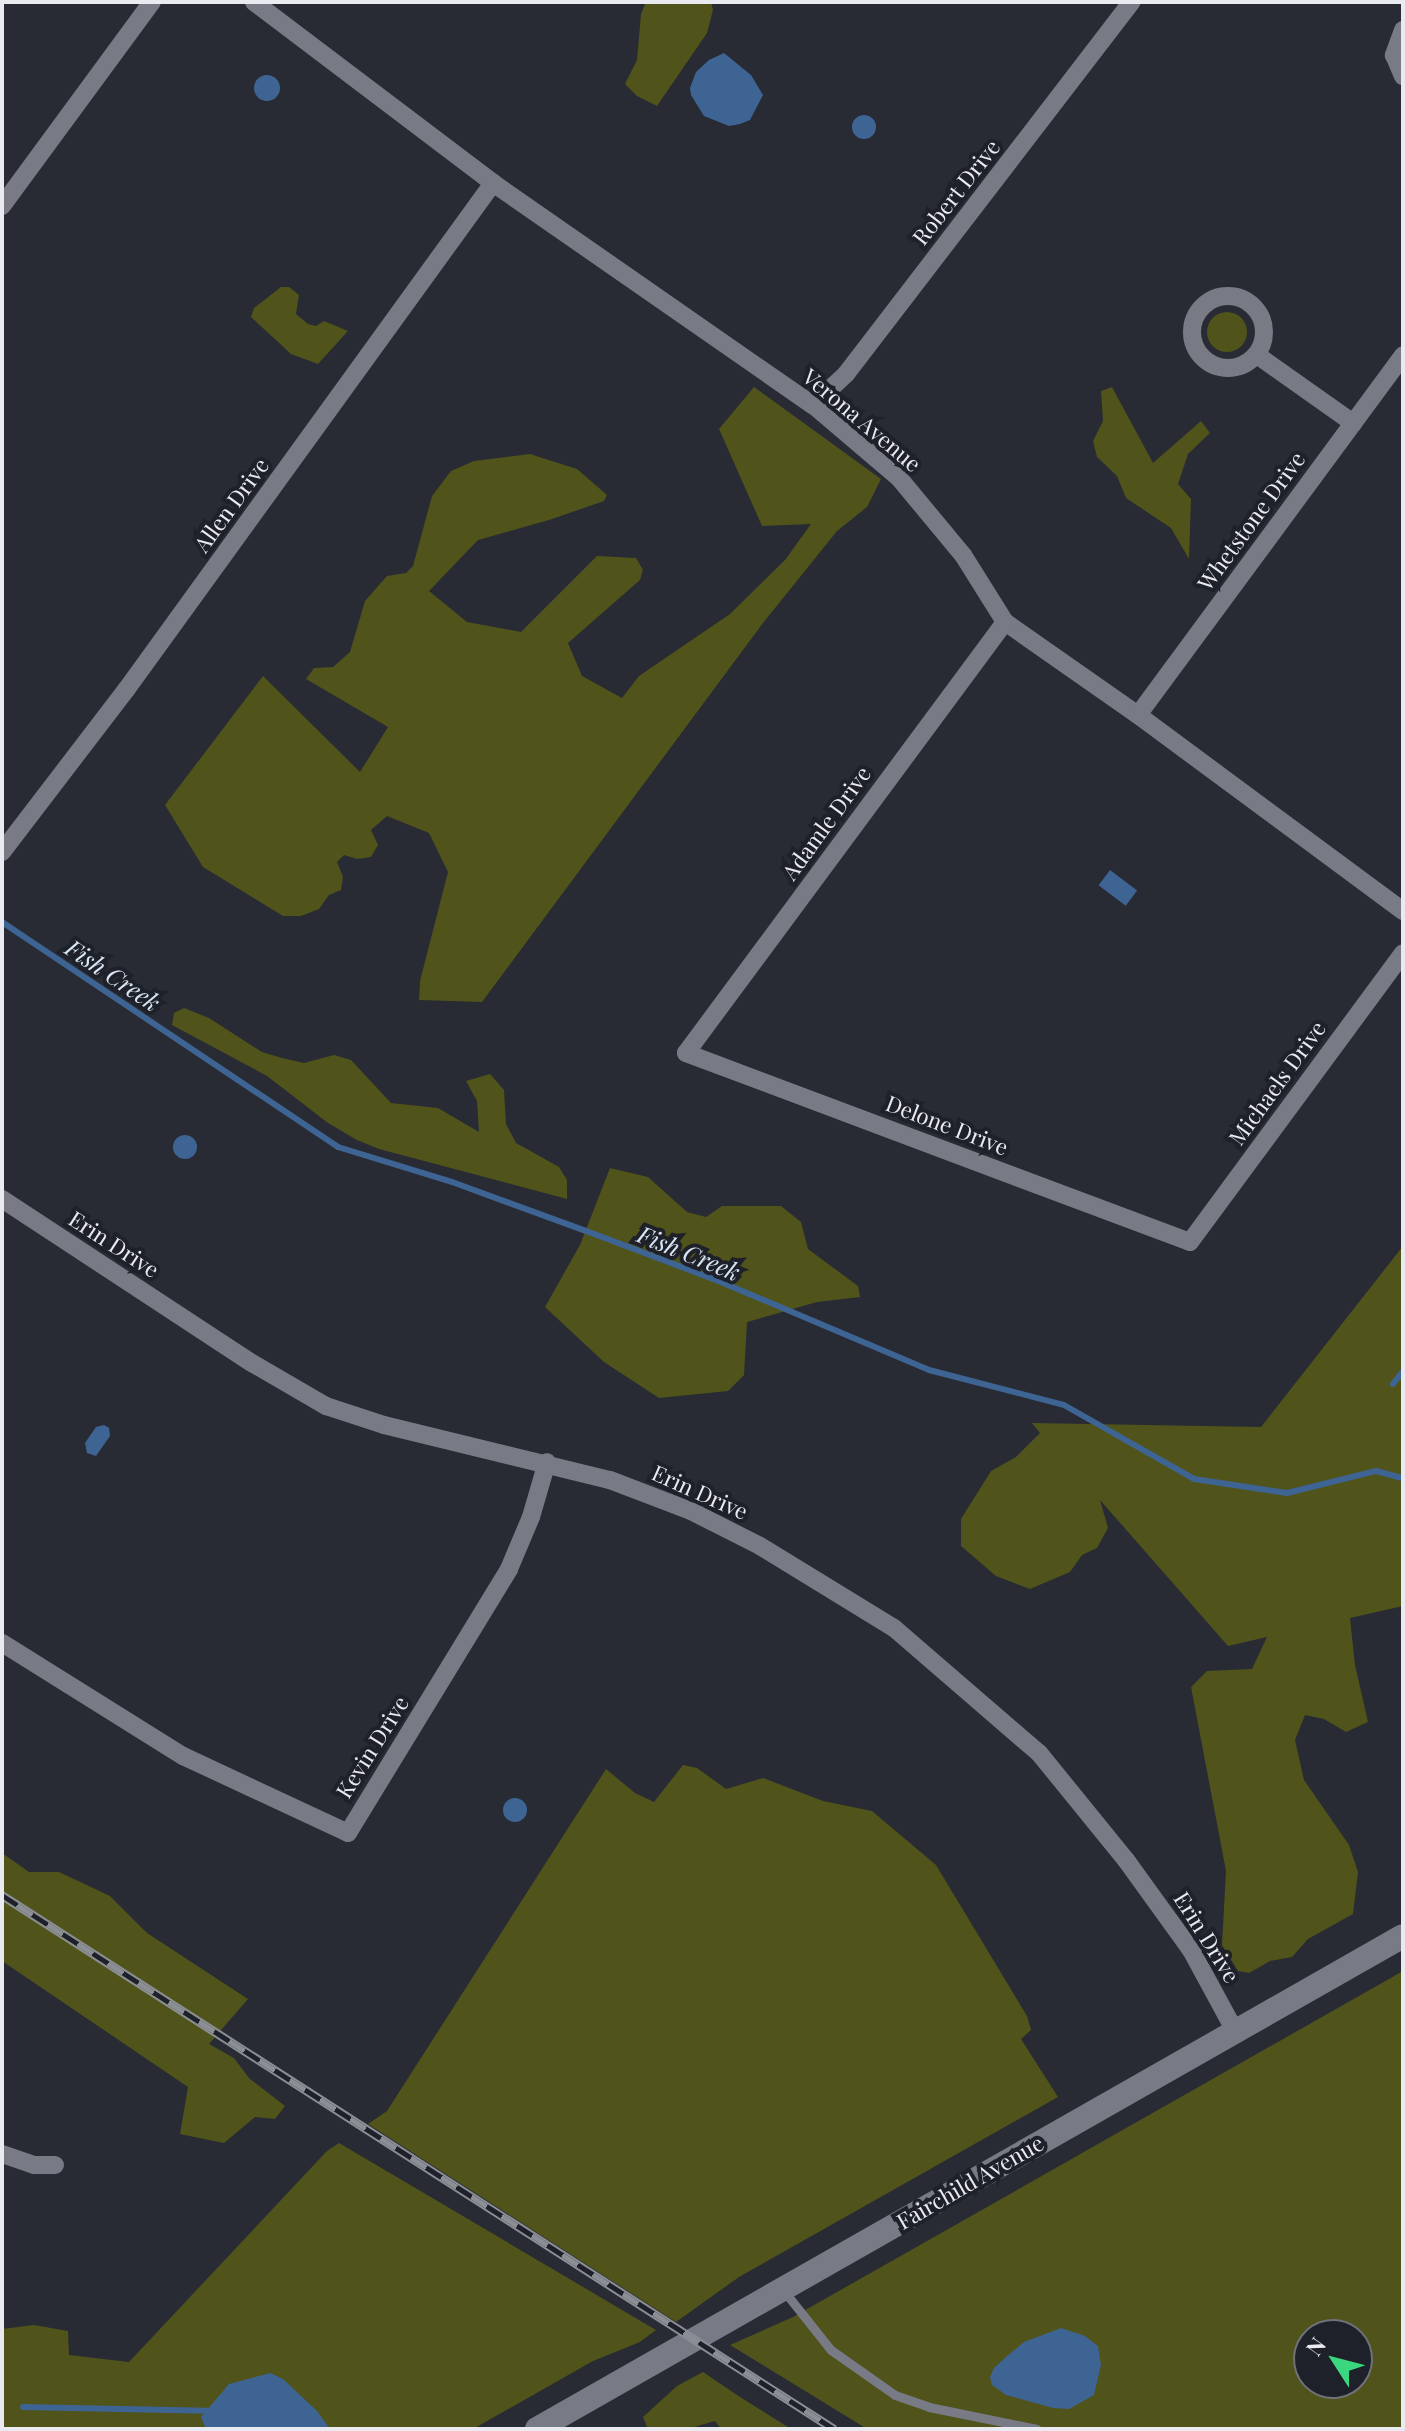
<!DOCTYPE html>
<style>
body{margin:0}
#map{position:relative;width:1405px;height:2431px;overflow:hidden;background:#282b33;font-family:"Playfair Display",serif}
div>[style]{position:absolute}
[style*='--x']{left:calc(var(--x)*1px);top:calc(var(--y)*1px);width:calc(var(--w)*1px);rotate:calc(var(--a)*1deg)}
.green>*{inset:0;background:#50531a}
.round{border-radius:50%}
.water>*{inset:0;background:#3e6494;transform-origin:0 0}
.stream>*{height:6px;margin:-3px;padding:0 3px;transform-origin:3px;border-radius:3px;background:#3e6494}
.lane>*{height:9px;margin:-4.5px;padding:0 4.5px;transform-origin:4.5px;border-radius:4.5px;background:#787b86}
.street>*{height:18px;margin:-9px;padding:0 9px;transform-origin:9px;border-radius:9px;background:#787b86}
.street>.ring{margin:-9px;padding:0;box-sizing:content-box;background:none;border:18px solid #787b86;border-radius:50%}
.secondary>*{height:24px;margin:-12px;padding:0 12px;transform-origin:12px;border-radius:12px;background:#787b86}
.rail>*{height:9px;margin-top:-4.5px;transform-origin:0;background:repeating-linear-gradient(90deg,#1e2129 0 18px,#8b8e95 0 36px);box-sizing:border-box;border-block:2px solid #8b8e95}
span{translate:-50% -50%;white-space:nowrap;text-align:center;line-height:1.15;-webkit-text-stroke:8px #1e2129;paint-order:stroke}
.street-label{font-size:22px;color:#e9ebf1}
.water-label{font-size:24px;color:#d9e5f3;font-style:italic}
.frame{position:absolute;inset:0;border:4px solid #e9ebf1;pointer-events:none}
.north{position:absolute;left:1293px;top:2319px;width:80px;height:80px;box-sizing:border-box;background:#1e2129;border:2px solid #6f7279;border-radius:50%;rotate:306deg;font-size:22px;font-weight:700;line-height:32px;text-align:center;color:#e9ebf1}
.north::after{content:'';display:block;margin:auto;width:28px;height:36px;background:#3ad77f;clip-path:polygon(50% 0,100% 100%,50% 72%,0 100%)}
</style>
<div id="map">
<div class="green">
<i style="clip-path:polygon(646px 2px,711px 2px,713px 10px,707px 33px,657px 106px,637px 96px,625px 84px,637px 60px,641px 14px)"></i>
<i style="clip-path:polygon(281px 287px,289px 287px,299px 295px,296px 314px,308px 324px,316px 326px,324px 321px,348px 331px,318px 364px,291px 354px,251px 317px,254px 308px)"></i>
<i class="round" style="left:1207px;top:312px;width:40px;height:40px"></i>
<i style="clip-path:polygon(754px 387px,881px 479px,867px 507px,837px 531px,763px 623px,482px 1002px,419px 1000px,420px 981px,448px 872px,429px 833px,387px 816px,371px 830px,378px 845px,371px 857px,357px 859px,344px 855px,337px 862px,343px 877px,341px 890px,329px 895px,319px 909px,301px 916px,283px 916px,203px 867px,165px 805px,263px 676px,360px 772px,388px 727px,306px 679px,314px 668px,333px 667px,350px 652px,365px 601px,387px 576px,406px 573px,413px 566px,432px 496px,451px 471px,474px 461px,530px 454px,577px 469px,607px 495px,604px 501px,549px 520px,478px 540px,429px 591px,467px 622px,521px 632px,597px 556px,636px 558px,643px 570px,640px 580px,568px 643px,582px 676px,622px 698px,639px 676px,730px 614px,785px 560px,811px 524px,762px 526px,719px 429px)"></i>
<i style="clip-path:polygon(1112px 387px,1153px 463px,1201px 421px,1210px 433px,1188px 454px,1178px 484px,1191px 499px,1189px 559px,1171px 528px,1126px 498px,1117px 476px,1097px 457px,1093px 441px,1103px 421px,1101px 391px)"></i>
<i style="clip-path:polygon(184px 1008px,209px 1018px,262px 1052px,282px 1058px,304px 1063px,334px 1055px,351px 1060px,391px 1103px,438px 1108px,479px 1132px,477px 1101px,466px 1081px,490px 1074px,504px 1090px,506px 1124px,516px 1143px,559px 1167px,567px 1180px,567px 1199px,379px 1149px,357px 1140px,328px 1123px,267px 1076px,172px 1025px,174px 1013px)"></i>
<i style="clip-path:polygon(610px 1168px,648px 1177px,687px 1212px,706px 1217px,722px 1206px,781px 1206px,801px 1222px,808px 1249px,858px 1286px,860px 1297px,817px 1302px,747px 1322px,744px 1375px,728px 1391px,659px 1398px,604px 1362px,545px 1307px,580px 1245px)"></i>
<i style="clip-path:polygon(1403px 1246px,1403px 1606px,1350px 1618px,1355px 1665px,1368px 1722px,1346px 1732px,1324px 1719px,1305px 1715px,1295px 1740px,1304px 1780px,1349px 1845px,1358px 1872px,1353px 1914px,1308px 1939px,1292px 1957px,1270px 1961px,1249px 1973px,1238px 1971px,1222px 1945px,1226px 1871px,1191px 1687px,1207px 1671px,1252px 1669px,1267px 1637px,1228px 1646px,1100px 1500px,1108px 1528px,1097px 1548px,1082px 1555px,1070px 1572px,1030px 1589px,996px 1576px,961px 1546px,961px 1519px,991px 1471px,1016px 1457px,1040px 1433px,1032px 1423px,1261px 1427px)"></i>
<i style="clip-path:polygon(683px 1765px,697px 1768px,726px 1789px,763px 1778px,823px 1801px,872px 1811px,936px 1865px,1027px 2016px,1031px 2030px,1021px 2039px,1058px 2097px,739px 2277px,676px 2322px,368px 2124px,387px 2111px,606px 1769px,635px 1793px,654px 1802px)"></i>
<i style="clip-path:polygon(2px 1853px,29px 1872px,59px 1872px,110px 1896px,147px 1933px,248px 1999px,209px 2044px,234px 2058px,249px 2078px,285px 2106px,275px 2119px,255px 2117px,224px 2143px,180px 2134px,188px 2087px,2px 1961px)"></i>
<i style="clip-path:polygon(evenodd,1403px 1971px,1403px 2429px,867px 2429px,730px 2345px,793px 2317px,1403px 1971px,1309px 2335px,1357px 2335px,1357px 2383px,1309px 2383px,1309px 2335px)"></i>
<i style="clip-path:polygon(339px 2143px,656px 2330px,640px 2342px,593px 2361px,473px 2429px,2px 2429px,2px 2329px,34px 2325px,68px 2331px,69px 2355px,129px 2362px,327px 2151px)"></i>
<i style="clip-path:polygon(703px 2372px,740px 2397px,791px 2429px,721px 2429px,715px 2421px,687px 2429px,648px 2429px,643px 2417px,677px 2386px)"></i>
</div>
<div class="water">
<i style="clip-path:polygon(724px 53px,751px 75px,763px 95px,750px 120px,740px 124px,729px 126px,704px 116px,691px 95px,690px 88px,696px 72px,709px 60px)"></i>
<i class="round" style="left:254px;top:75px;width:26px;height:26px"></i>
<i class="round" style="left:852px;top:115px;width:24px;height:24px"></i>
<i style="left:1110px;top:870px;width:34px;height:19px;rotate:37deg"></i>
<i class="round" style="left:173px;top:1135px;width:24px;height:24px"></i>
<i style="clip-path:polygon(104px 1425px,109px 1428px,110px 1436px,96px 1456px,87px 1453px,85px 1443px,96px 1427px)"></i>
<i class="round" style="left:503px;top:1798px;width:24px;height:24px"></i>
<i style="clip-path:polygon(1061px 2328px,1085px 2336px,1098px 2346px,1101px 2365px,1094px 2395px,1069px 2409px,1053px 2408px,1006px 2395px,992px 2385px,990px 2377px,994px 2368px,1007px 2356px,1024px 2342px)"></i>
<i style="clip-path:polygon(270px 2373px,283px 2379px,317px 2411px,330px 2429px,206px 2429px,201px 2417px,229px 2384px)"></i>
</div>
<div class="stream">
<i style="--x:2;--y:922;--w:404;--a:33.8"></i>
<i style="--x:338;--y:1147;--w:119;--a:17.1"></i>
<i style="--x:452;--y:1182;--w:146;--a:20.1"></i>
<i style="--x:589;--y:1232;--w:141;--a:20.7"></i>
<i style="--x:721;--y:1282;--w:226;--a:22.9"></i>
<i style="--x:929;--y:1370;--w:139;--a:14.5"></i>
<i style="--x:1064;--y:1405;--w:150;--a:29.6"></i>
<i style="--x:1194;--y:1479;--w:94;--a:8.6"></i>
<i style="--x:1287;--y:1493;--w:92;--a:-13.9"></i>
<i style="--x:1376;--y:1471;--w:28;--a:15"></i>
<i style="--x:1393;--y:1384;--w:16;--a:-52"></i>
<i style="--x:23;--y:2407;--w:184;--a:1.2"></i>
</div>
<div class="lane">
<i style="--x:784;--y:2291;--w:75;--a:51.5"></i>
<i style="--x:831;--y:2350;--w:78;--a:35.1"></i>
<i style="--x:895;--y:2395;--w:36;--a:19"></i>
<i style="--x:929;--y:2407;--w:110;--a:11.5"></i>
</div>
<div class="street">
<i style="--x:254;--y:2;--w:300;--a:37.1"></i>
<i style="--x:493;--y:183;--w:389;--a:34.8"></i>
<i style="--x:813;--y:405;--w:113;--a:40.3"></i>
<i style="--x:899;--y:478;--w:100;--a:50.3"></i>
<i style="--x:963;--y:555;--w:79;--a:57.9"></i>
<i style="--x:1005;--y:622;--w:162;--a:35"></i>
<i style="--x:1138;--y:715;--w:330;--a:36.5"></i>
<i style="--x:1403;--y:30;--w:27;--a:110"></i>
<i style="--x:1394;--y:55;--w:23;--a:67"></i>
<i style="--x:2;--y:206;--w:253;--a:-53.7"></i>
<i class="ring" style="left:1192px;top:296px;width:54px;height:54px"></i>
<i style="--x:1257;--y:355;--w:118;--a:35.3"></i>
<i style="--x:813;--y:405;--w:45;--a:-43.2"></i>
<i style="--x:846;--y:374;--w:469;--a:-52.5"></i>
<i style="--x:1005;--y:622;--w:536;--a:126.51"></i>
<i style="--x:686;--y:1053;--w:538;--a:20.56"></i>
<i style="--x:1190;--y:1242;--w:359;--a:-53.6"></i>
<i style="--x:1138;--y:715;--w:447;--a:-53.6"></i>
<i style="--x:2;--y:852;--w:204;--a:-52.6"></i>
<i style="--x:126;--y:690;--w:626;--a:-54.1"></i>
<i style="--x:2;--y:1199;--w:299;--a:33.3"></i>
<i style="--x:252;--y:1363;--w:86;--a:30.2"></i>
<i style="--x:326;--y:1406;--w:61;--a:18.1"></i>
<i style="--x:384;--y:1425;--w:233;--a:13.7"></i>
<i style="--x:610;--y:1480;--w:87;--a:20.9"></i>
<i style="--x:691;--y:1511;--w:77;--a:26.9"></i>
<i style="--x:760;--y:1546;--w:157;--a:31.5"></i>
<i style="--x:894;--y:1628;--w:191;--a:40.8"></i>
<i style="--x:1039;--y:1753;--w:138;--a:50.9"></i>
<i style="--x:1126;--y:1860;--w:111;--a:54.2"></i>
<i style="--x:1191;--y:1950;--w:92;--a:61.5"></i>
<i style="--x:2;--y:1643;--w:213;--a:32"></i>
<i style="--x:183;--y:1756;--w:182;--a:25"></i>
<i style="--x:348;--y:1833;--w:309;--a:-58.6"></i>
<i style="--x:509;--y:1569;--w:56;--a:-67.1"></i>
<i style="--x:531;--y:1517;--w:57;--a:-73.8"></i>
<i style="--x:2;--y:2154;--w:34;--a:19"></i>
<i style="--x:34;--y:2165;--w:21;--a:0"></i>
</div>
<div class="secondary">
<i style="--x:537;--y:2429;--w:996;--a:-29.65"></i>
</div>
<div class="rail">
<i style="--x:2;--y:1895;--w:989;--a:32.69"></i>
</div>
<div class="street-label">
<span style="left:956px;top:192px;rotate:-52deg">Robert Drive</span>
<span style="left:862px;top:420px;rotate:40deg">Verona Avenue</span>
<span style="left:231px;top:505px;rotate:-54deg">Allen Drive</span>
<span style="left:1251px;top:521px;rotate:-54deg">Whetstone Drive</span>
<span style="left:826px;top:823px;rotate:-54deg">Adamle Drive</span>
<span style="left:1277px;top:1083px;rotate:-54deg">Michaels Drive</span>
<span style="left:947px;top:1125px;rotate:21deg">Delone Drive</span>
<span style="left:114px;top:1244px;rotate:33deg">Erin Drive</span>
<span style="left:700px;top:1492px;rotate:24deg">Erin Drive</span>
<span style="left:372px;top:1747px;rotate:-58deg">Kevin Drive</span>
<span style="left:1207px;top:1937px;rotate:58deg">Erin Drive</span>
<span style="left:970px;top:2182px;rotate:-30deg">Fairchild Avenue</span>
</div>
<div class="water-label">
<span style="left:113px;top:975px;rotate:34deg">Fish Creek</span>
<span style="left:689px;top:1253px;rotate:22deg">Fish Creek</span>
</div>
<div class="frame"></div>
<div class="north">N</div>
</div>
